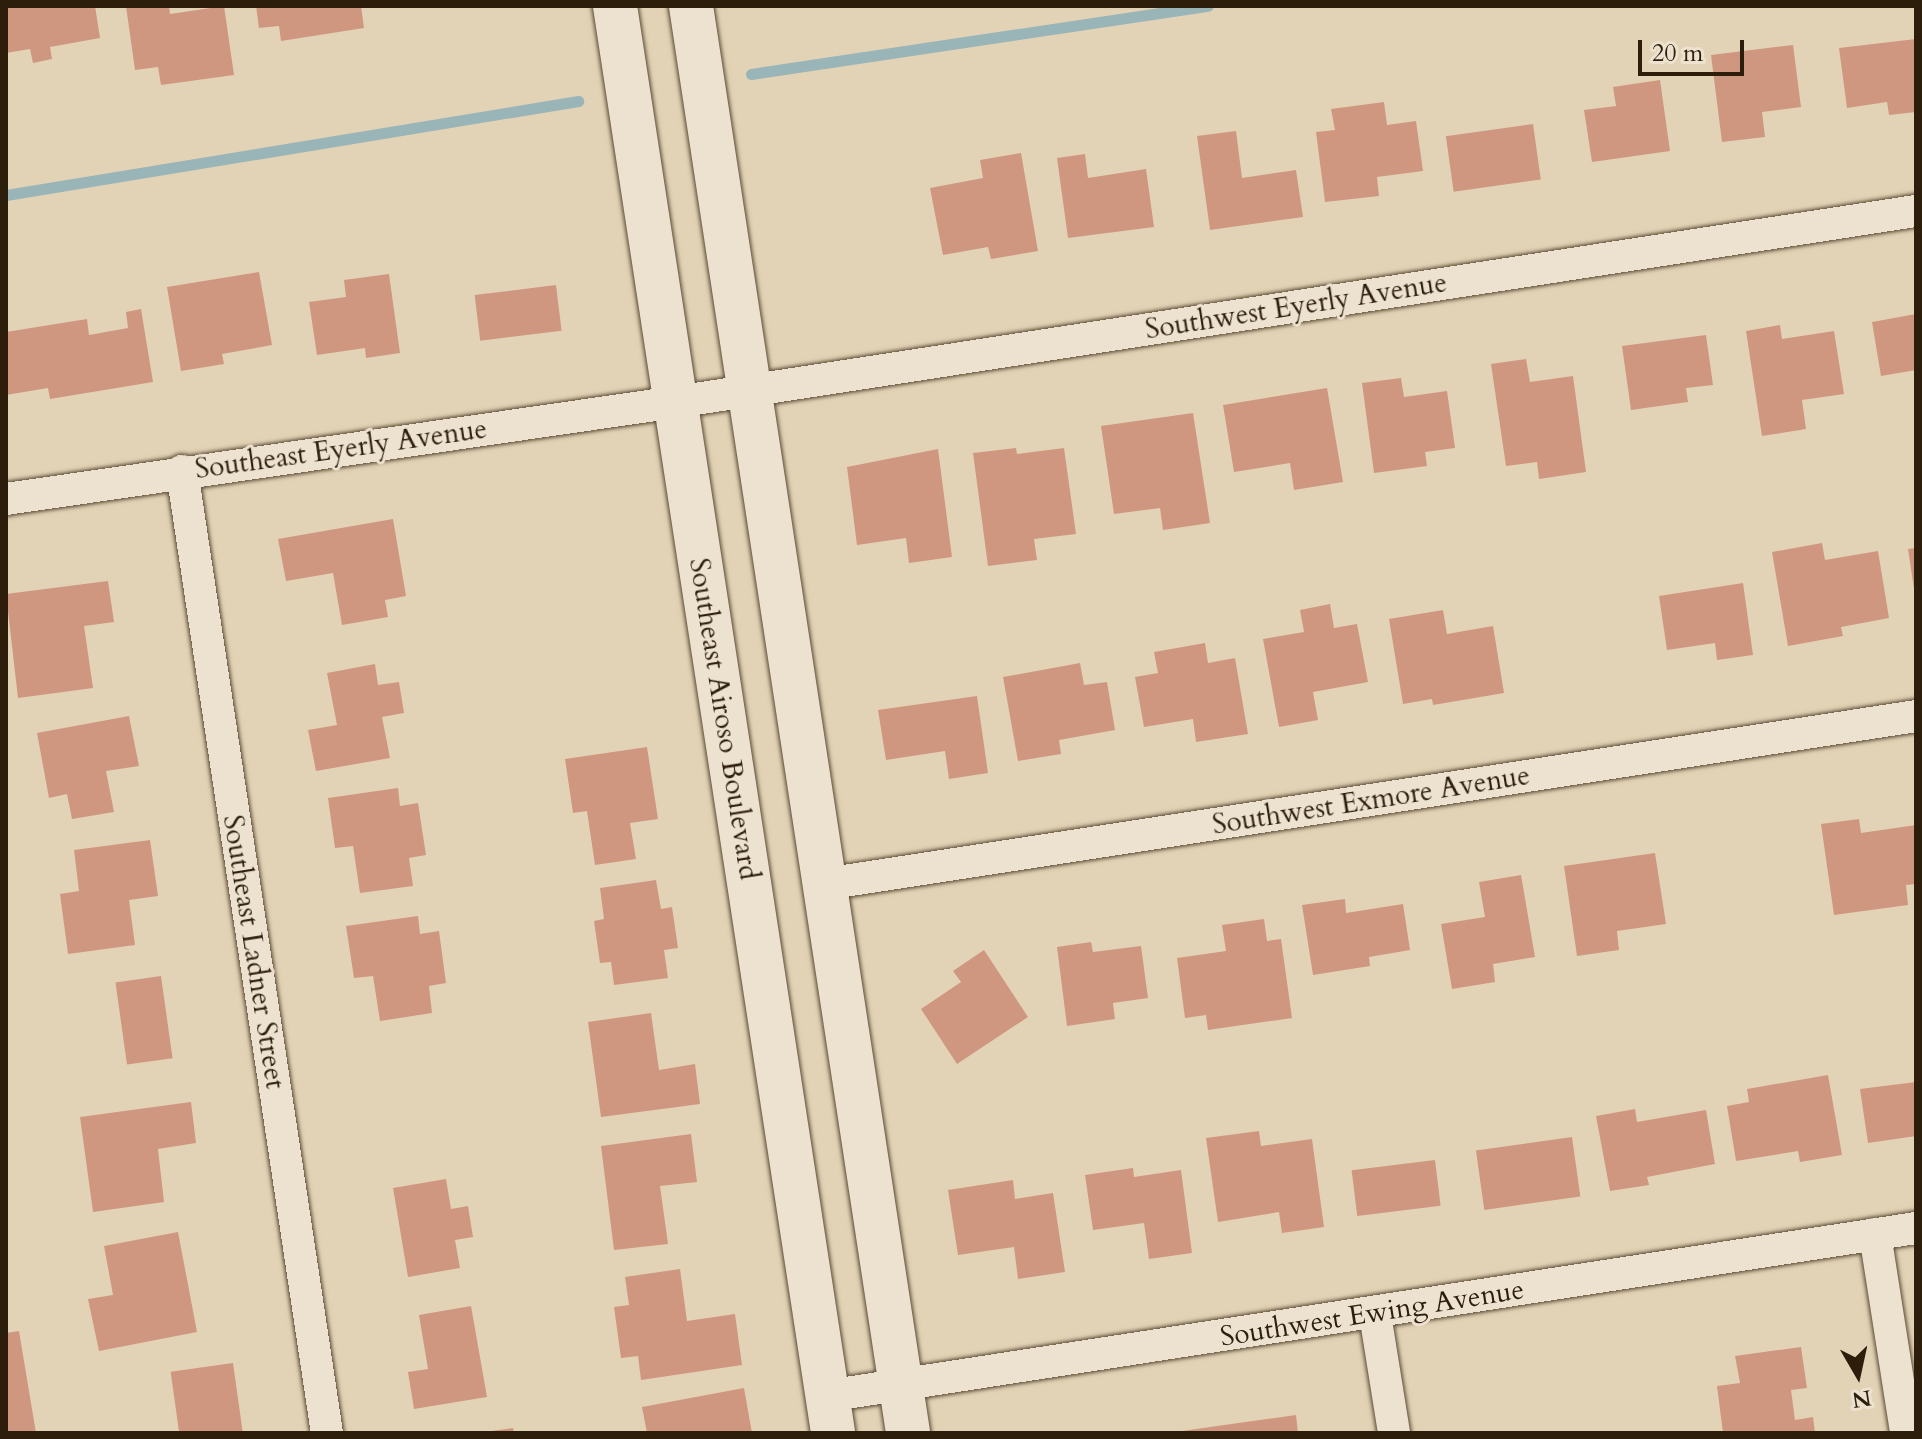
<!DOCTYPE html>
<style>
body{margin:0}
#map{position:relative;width:1922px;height:1439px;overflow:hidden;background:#e3d3b6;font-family:Cardo,serif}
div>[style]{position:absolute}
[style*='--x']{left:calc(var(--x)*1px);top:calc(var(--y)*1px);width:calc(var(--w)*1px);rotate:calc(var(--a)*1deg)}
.stream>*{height:11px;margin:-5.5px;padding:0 5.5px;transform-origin:5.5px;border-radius:5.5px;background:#99b5b8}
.building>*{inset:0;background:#cf9780;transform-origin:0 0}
.roads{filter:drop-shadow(0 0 2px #5a4b35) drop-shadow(0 0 2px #5a4b35)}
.street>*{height:32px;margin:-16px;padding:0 16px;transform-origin:16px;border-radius:16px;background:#ede2d0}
.secondary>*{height:44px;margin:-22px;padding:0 22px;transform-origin:22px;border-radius:22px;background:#ede2d0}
span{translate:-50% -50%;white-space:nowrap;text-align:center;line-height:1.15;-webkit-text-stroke:6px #ede2d0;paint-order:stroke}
.street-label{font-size:28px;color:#2c1e0a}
.frame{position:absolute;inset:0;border:8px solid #2c1e0a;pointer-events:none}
.north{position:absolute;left:1818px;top:1335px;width:80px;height:80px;-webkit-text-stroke:6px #ede2d0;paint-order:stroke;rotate:171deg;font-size:22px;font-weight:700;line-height:32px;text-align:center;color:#2c1e0a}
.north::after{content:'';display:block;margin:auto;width:28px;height:36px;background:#2c1e0a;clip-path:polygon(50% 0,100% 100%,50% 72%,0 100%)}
.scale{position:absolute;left:1638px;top:40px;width:106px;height:36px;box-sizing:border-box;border:4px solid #2c1e0a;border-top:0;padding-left:10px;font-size:24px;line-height:28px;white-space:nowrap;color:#2c1e0a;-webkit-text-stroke:6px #ede2d0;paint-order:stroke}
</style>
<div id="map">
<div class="stream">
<i style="--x:751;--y:74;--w:462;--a:-8.5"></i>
<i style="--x:6;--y:195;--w:580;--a:-9.33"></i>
</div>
<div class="building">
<i style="clip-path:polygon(6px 6px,95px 6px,100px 38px,50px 47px,52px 59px,33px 63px,30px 49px,6px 53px)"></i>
<i style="clip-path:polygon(126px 6px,169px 6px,170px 14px,224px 6px,234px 75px,161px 85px,158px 67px,135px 70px)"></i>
<i style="clip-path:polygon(256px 6px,361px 6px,364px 28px,281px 41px,279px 26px,259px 28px)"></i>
<i style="clip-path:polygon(1916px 39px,1916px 112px,1889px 115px,1887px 102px,1847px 108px,1839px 48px)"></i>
<i style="clip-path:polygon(1793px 45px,1801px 107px,1762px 112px,1765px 137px,1722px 142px,1711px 55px)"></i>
<i style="clip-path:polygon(1660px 80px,1670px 151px,1592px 162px,1584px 110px,1616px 106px,1613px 87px)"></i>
<i style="clip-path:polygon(1384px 102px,1387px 125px,1416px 121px,1423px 171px,1377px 177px,1379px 196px,1325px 202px,1316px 132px,1335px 130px,1331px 109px)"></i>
<i style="left:1533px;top:124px;width:56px;height:88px;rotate:82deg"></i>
<i style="clip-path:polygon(1236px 131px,1242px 178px,1296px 170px,1303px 217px,1210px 230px,1197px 136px)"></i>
<i style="clip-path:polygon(1021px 153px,1038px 251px,991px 259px,988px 247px,943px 255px,930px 188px,983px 178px,980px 160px)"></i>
<i style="clip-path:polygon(1085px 154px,1088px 178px,1146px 169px,1154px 227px,1068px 238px,1057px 158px)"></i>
<i style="clip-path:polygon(259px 272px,272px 345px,222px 354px,224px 364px,181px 371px,167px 287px)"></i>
<i style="clip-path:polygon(389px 274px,400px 353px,366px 358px,365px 348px,317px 355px,309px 302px,346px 297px,344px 280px)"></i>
<i style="left:556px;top:285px;width:46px;height:82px;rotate:83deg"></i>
<i style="clip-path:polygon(141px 309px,153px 382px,50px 399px,48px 388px,6px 395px,6px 332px,87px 319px,89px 335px,128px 328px,126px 312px)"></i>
<i style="clip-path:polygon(1916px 314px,1916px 370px,1881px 376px,1872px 322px)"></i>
<i style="clip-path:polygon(1780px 325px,1782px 339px,1834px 331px,1844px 394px,1802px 400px,1806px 429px,1762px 436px,1746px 331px)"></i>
<i style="clip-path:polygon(1706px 335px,1713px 385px,1686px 388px,1688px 402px,1631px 410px,1622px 346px)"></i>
<i style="clip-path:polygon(1526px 359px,1530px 382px,1573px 376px,1586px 472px,1539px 479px,1537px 462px,1506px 466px,1491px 364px)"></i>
<i style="clip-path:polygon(1401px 378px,1404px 397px,1447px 391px,1455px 448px,1425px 452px,1427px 466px,1374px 473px,1362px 383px)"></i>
<i style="clip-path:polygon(1327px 388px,1343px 482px,1294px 490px,1290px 463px,1234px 472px,1223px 405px)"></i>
<i style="clip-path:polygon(1193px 413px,1210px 523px,1163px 530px,1160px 508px,1114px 514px,1101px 426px)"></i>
<i style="clip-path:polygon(1016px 448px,1017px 454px,1064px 448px,1076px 534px,1034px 539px,1037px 560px,988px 566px,973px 453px)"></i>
<i style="clip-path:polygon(938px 449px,952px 557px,909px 563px,906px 538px,857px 545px,847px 467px)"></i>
<i style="clip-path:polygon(393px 519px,406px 596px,385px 600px,388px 617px,342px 625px,333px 573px,286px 581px,278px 539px)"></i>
<i style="clip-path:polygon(1822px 543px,1825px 560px,1878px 551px,1889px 618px,1841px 627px,1843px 636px,1788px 646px,1772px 552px)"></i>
<i style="clip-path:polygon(1916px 548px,1916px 589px,1914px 589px,1908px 549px)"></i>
<i style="clip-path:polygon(108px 581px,114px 622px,84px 626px,93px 688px,18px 698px,6px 594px)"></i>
<i style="clip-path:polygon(1743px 583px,1753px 655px,1717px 660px,1715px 643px,1667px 650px,1659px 596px)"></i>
<i style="clip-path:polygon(1330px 604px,1334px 628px,1357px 624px,1368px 682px,1313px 692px,1318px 720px,1279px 727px,1263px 639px,1304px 632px,1300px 610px)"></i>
<i style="clip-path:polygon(1443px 610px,1447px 634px,1493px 626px,1504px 693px,1433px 705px,1432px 699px,1403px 704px,1389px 619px)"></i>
<i style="clip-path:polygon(1205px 643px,1208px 663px,1235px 658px,1248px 734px,1196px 742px,1193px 719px,1144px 727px,1135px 677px,1158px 673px,1154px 652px)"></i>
<i style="clip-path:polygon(1080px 663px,1084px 685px,1107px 682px,1115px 730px,1059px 740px,1061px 754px,1018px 761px,1003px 677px)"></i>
<i style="clip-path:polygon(375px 664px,378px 685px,399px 682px,404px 713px,382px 717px,390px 758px,316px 771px,308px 730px,337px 725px,327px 673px)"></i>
<i style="clip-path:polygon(977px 696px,988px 773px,949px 779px,945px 751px,886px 760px,878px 710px)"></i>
<i style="clip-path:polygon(129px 716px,139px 766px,106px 771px,114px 812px,72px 819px,67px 794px,49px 798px,37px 733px)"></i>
<i style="clip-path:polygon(647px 747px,658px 819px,630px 823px,636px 859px,595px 865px,587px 811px,573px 813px,565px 759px)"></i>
<i style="clip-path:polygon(398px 788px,400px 806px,418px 803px,426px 855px,409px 858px,413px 886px,360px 893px,353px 846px,335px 848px,328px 798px)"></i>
<i style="clip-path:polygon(1859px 819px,1861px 833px,1916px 825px,1916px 884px,1906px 885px,1908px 905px,1834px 915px,1821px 824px)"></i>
<i style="clip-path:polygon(150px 840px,158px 896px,129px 900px,135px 945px,68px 954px,60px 894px,79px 891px,74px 850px)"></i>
<i style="clip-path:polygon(1655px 853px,1666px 924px,1617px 931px,1619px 950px,1577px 956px,1564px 866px)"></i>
<i style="clip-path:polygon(1521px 875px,1535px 957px,1493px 964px,1495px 982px,1452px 989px,1441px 924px,1485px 917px,1479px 882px)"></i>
<i style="clip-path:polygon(656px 880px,661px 909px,672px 907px,678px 948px,664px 950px,668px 978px,614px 985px,611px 962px,600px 963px,594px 921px,604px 919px,600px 888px)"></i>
<i style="clip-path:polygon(1345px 899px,1346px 913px,1403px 904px,1410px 950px,1369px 957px,1370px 966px,1313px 975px,1302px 905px)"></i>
<i style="clip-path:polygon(418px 916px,420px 934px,439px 931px,446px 983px,429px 986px,432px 1013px,380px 1021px,373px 976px,354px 978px,346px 926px)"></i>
<i style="clip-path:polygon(1264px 919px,1267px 941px,1281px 939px,1292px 1018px,1208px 1030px,1206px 1015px,1185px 1018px,1177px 958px,1226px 951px,1222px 925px)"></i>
<i style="clip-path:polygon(1091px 942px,1093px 952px,1141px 946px,1148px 998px,1113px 1003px,1115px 1019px,1067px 1026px,1057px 947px)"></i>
<i style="clip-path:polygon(984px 950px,1028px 1017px,957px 1064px,921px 1009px,961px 982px,953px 971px)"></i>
<i style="left:161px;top:976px;width:83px;height:46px;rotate:82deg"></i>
<i style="clip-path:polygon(651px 1013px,659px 1070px,695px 1064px,700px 1104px,601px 1117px,588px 1022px)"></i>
<i style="clip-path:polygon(1828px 1075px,1842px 1155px,1800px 1162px,1798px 1151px,1736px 1161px,1727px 1106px,1749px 1102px,1747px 1089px)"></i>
<i style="clip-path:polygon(1916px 1082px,1916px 1136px,1868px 1143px,1860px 1089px)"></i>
<i style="clip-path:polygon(191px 1102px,196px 1143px,158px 1149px,164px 1202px,93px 1212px,80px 1117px)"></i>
<i style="clip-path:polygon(1635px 1109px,1637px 1122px,1706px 1110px,1715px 1164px,1647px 1177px,1649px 1185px,1610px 1191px,1596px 1116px)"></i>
<i style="clip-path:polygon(1259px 1131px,1261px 1146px,1312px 1139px,1324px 1227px,1282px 1233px,1279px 1212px,1218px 1222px,1206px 1138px)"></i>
<i style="clip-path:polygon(691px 1134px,697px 1182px,660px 1186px,668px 1244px,614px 1250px,601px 1146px)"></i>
<i style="left:1572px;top:1137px;width:60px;height:97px;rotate:82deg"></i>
<i style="left:1435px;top:1160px;width:46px;height:84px;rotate:83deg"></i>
<i style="clip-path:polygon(1133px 1168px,1134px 1177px,1181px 1170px,1192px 1253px,1149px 1259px,1144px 1223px,1093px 1230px,1085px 1175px)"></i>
<i style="clip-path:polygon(446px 1179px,451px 1209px,468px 1206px,473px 1237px,455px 1240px,460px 1268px,408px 1277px,393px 1188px)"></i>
<i style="clip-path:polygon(1013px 1180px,1015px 1199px,1053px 1193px,1065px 1272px,1018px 1279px,1014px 1247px,958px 1255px,948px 1190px)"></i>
<i style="clip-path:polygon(178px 1232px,197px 1332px,99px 1351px,88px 1299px,113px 1295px,104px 1246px)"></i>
<i style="clip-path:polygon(680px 1269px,687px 1321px,735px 1314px,742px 1365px,641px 1380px,638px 1356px,621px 1358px,614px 1307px,629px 1305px,625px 1277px)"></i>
<i style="clip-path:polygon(471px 1306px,487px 1397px,414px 1409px,408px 1372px,428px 1369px,419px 1315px)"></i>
<i style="clip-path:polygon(19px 1331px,36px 1433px,6px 1433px,6px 1333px)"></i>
<i style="clip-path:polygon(1801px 1347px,1807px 1388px,1791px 1390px,1795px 1420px,1813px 1417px,1815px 1433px,1723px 1433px,1717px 1386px,1740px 1383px,1735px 1356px)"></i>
<i style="left:233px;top:1363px;width:71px;height:63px;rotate:82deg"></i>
<i style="clip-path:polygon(744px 1388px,752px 1433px,647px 1433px,642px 1407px)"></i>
<i style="clip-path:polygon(1296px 1415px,1298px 1433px,1182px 1433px,1182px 1431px)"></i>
<i style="clip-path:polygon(513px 1428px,514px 1433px,491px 1433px,491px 1431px)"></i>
</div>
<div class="roads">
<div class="street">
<i style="--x:182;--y:471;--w:973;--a:81.43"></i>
<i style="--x:6;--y:499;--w:677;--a:-8.24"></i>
<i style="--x:676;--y:402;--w:1255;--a:-8.76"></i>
<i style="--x:825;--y:884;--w:1104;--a:-8.75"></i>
<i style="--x:1875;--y:1234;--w:201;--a:81.1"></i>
<i style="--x:1375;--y:1314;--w:121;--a:80.9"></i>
<i style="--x:827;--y:1396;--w:1102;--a:-8.77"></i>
</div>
<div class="secondary">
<i style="--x:615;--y:6;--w:1444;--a:81.31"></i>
<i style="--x:691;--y:6;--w:1443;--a:81.35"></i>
</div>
</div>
<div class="street-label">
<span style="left:1296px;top:306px;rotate:-9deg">Southwest Eyerly Avenue</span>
<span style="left:341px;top:449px;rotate:-8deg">Southeast Eyerly Avenue</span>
<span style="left:724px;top:719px;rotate:81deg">Southeast Airoso Boulevard</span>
<span style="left:1371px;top:800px;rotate:-9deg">Southwest Exmore Avenue</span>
<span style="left:254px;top:952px;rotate:81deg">Southeast Ladner Street</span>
<span style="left:1372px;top:1313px;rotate:-9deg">Southwest Ewing Avenue</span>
</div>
<div class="frame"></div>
<div class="north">N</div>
<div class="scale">20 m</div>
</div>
